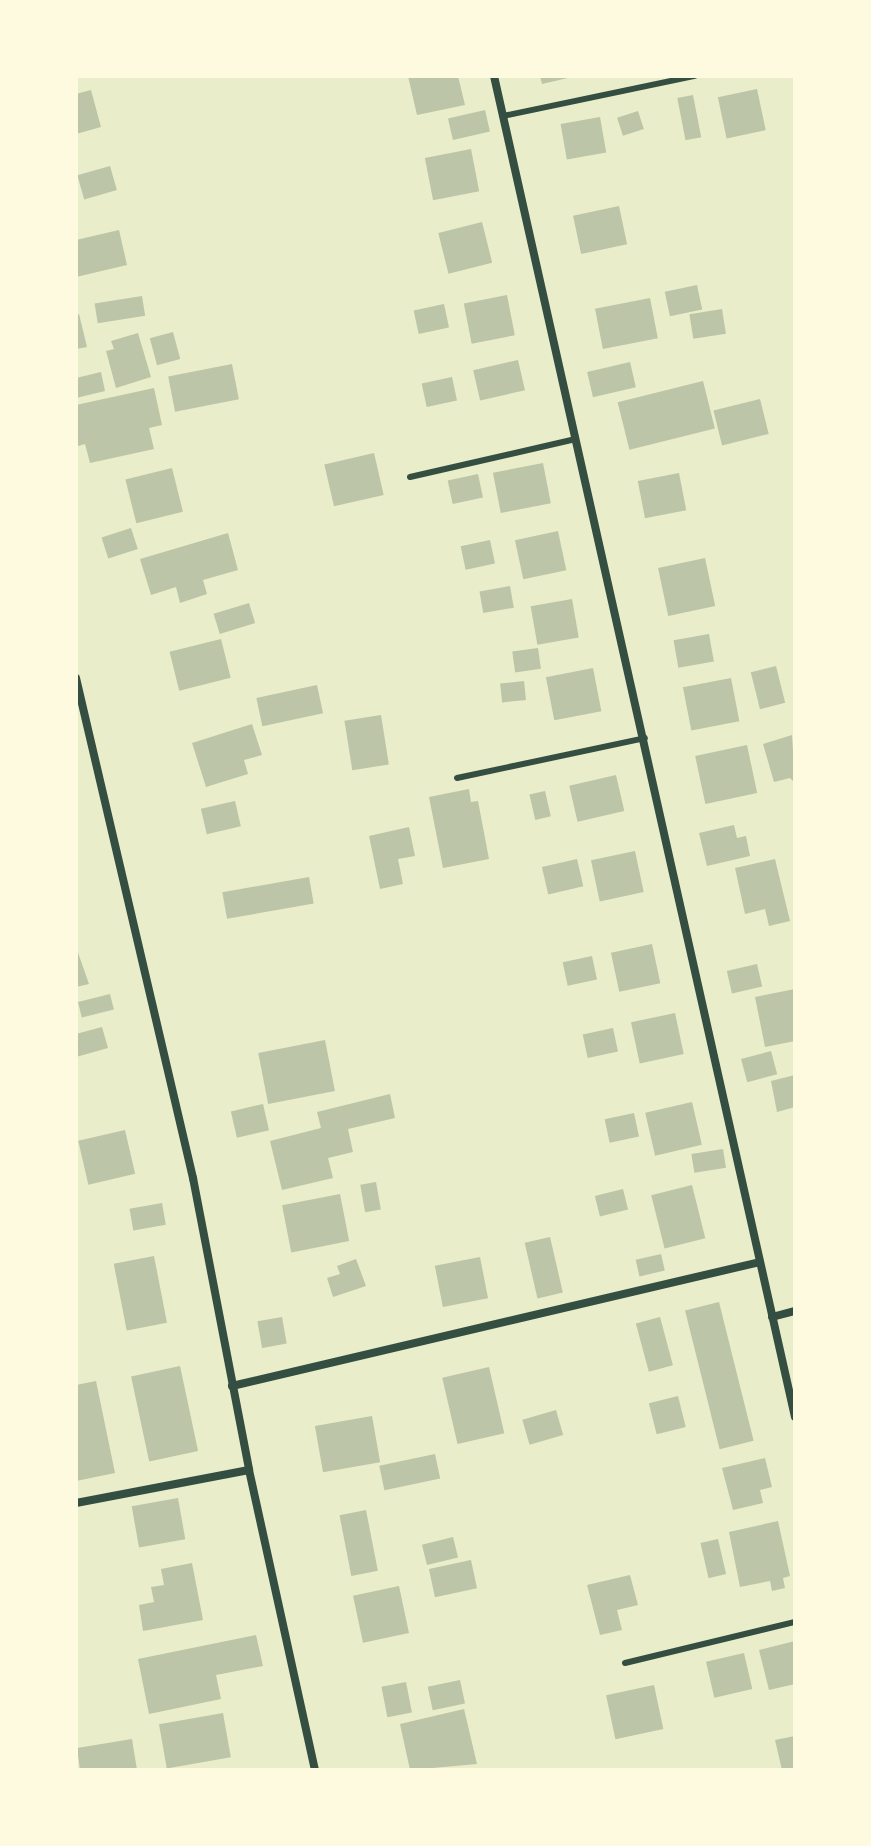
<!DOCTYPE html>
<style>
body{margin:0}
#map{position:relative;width:871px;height:1846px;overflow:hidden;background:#e9edc9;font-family:Barlow,sans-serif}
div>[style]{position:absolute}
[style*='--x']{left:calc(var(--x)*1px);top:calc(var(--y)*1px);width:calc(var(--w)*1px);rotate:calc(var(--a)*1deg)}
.building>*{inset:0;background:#bcc5a7;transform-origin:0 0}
.service>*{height:6px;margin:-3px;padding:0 3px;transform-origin:3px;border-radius:3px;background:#344e41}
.minor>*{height:8px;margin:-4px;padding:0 4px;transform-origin:4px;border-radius:4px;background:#344e41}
span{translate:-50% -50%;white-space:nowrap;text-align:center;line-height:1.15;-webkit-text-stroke:8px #fefae0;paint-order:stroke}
.frame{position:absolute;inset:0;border:78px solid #fefae0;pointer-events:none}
</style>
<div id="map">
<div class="building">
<i style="clip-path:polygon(408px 76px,458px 76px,465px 105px,417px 115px)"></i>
<i style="clip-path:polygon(540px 76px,572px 76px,572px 77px,542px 84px)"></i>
<i style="left:757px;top:89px;width:42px;height:40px;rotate:78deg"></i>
<i style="clip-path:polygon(91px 90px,101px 127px,76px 134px,76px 94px)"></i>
<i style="left:693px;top:95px;width:43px;height:16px;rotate:79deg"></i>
<i style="left:485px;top:110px;width:22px;height:38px;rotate:77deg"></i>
<i style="left:638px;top:111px;width:19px;height:22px;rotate:72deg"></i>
<i style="left:600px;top:117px;width:36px;height:40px;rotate:80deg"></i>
<i style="left:471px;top:149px;width:43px;height:47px;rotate:79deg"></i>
<i style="left:110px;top:166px;width:25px;height:34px;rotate:74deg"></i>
<i style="left:619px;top:206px;width:39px;height:47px;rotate:78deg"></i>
<i style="left:482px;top:222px;width:42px;height:45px;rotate:76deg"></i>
<i style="clip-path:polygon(119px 230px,127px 265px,76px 277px,76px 240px)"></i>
<i style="left:697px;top:285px;width:25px;height:33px;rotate:78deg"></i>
<i style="left:507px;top:295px;width:41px;height:44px;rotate:79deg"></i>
<i style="left:142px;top:296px;width:20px;height:48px;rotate:81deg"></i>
<i style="left:650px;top:298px;width:41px;height:56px;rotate:79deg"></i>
<i style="left:444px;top:304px;width:24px;height:31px;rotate:78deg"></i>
<i style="left:722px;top:309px;width:25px;height:33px;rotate:81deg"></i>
<i style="clip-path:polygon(79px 314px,87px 347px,76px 349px,76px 315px)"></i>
<i style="left:173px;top:332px;width:28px;height:24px;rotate:75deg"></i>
<i style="clip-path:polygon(138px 333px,151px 377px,116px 388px,106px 351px,114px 349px,111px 341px)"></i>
<i style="left:518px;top:360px;width:31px;height:46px;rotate:77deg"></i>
<i style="left:630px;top:362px;width:26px;height:44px;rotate:77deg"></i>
<i style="left:232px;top:364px;width:36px;height:65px;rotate:79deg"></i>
<i style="clip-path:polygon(101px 372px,105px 391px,76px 398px,76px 378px)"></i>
<i style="left:452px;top:377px;width:24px;height:31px;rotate:78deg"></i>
<i style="left:703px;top:381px;width:49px;height:88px;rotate:76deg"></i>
<i style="clip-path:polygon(154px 388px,162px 425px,149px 428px,154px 449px,90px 463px,85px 444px,78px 446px,76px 405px)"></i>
<i style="left:760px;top:399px;width:36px;height:48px;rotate:76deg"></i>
<i style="left:374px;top:453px;width:43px;height:51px;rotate:77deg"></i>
<i style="left:543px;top:463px;width:41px;height:51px;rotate:79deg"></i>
<i style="left:172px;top:468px;width:45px;height:48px;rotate:76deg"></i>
<i style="left:679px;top:473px;width:38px;height:42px;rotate:79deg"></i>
<i style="left:478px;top:474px;width:24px;height:31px;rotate:78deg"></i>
<i style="left:131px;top:528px;width:22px;height:31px;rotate:72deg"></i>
<i style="left:558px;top:531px;width:40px;height:44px;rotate:78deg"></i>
<i style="clip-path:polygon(228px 533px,238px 570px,203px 580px,207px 594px,180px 603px,176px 587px,151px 595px,140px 559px)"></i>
<i style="left:490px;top:540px;width:24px;height:30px;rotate:78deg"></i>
<i style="left:705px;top:558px;width:49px;height:48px;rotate:78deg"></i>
<i style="left:510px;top:586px;width:22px;height:31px;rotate:80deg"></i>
<i style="left:572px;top:599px;width:39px;height:42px;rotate:80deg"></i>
<i style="left:249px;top:603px;width:21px;height:37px;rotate:73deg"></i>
<i style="left:709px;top:634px;width:28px;height:36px;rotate:80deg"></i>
<i style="left:221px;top:639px;width:40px;height:53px;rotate:76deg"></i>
<i style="left:538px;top:648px;width:21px;height:26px;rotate:82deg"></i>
<i style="left:776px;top:666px;width:38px;height:26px;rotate:76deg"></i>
<i style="left:593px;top:668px;width:44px;height:48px;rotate:79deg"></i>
<i style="left:731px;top:678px;width:44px;height:49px;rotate:79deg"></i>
<i style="left:524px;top:681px;width:19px;height:24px;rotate:84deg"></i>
<i style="left:317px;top:685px;width:29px;height:62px;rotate:78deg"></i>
<i style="left:381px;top:715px;width:50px;height:37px;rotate:81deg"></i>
<i style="clip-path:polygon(252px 724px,262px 755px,244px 760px,248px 774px,206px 787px,192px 743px)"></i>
<i style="clip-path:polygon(792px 735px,795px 783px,790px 778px,774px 782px,763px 744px)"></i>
<i style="left:747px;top:745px;width:49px;height:53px;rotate:78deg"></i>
<i style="left:616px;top:775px;width:37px;height:48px;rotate:77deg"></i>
<i style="clip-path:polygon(469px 789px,471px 802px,478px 801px,489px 859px,443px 868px,429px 797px)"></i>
<i style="left:545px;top:791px;width:26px;height:16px;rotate:77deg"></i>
<i style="left:235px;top:801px;width:26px;height:35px;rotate:77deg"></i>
<i style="clip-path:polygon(734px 825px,737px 838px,746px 836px,750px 856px,707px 866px,699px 833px)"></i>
<i style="clip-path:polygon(409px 827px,415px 856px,398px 859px,403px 884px,380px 889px,369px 836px)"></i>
<i style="left:635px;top:851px;width:42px;height:45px;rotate:78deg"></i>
<i style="left:577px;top:859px;width:28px;height:36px;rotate:77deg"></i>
<i style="clip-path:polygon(775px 859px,790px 921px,769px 926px,765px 909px,745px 914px,735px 868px)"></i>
<i style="left:309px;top:877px;width:27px;height:88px;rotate:80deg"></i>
<i style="left:652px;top:944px;width:40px;height:42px;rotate:78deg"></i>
<i style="clip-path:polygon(76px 947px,89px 984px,76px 987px)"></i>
<i style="left:592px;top:956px;width:24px;height:30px;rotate:78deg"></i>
<i style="left:757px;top:964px;width:23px;height:31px;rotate:77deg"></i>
<i style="clip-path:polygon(795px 989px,795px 1041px,765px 1047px,755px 997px)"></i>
<i style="left:110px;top:994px;width:16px;height:33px;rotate:76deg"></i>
<i style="left:675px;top:1013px;width:42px;height:45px;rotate:78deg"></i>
<i style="clip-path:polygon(102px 1027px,108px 1048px,76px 1057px,76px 1034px)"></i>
<i style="left:613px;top:1028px;width:24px;height:31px;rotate:78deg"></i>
<i style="left:325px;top:1040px;width:52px;height:68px;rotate:79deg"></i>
<i style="left:771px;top:1051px;width:24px;height:31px;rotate:75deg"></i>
<i style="clip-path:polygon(795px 1075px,795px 1107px,777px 1112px,771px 1081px)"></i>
<i style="clip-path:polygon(390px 1094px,395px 1118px,348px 1129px,353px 1152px,328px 1158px,333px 1178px,282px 1190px,270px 1141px,321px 1128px,317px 1112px)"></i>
<i style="left:692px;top:1102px;width:44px;height:48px;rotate:77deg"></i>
<i style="left:263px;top:1104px;width:27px;height:33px;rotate:77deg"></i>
<i style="left:634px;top:1113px;width:24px;height:30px;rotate:78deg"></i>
<i style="left:125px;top:1130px;width:45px;height:48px;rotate:77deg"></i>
<i style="left:723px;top:1149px;width:19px;height:32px;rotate:81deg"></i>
<i style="left:376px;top:1182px;width:28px;height:16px;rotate:80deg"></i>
<i style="left:692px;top:1185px;width:55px;height:42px;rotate:76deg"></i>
<i style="left:623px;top:1189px;width:21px;height:29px;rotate:76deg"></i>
<i style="left:340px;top:1194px;width:48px;height:59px;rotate:79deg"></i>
<i style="left:162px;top:1203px;width:22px;height:33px;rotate:80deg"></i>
<i style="left:550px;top:1237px;width:57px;height:26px;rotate:77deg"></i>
<i style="left:661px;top:1254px;width:17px;height:26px;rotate:77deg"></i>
<i style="left:154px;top:1256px;width:68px;height:41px;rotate:79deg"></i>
<i style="left:480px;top:1257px;width:42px;height:46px;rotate:79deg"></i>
<i style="clip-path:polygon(356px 1259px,366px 1286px,333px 1297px,327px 1278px,340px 1274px,337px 1266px)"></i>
<i style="left:719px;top:1302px;width:143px;height:35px;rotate:76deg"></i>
<i style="left:282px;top:1317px;width:27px;height:25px;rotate:80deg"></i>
<i style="left:660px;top:1317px;width:50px;height:25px;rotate:75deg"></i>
<i style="left:180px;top:1366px;width:87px;height:50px;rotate:78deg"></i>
<i style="left:489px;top:1367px;width:68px;height:48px;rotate:77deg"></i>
<i style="clip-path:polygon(96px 1381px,115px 1473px,76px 1481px,76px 1385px)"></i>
<i style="left:678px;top:1396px;width:32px;height:30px;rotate:76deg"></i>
<i style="left:556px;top:1410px;width:26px;height:35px;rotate:74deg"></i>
<i style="left:372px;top:1416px;width:47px;height:58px;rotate:80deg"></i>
<i style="left:435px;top:1454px;width:25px;height:57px;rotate:78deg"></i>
<i style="clip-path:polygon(765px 1458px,772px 1487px,760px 1490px,763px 1503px,733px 1510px,722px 1468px)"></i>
<i style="left:178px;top:1498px;width:42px;height:47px;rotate:80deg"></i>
<i style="left:366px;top:1510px;width:62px;height:27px;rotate:79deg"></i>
<i style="clip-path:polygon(778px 1521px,790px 1576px,783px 1578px,785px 1588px,772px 1591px,770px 1581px,740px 1587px,729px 1532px)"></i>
<i style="left:453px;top:1537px;width:21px;height:32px;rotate:76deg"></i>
<i style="left:718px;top:1539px;width:36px;height:18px;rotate:77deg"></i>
<i style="left:471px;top:1560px;width:29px;height:43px;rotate:78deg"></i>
<i style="clip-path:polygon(192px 1563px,203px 1620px,143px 1631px,139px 1605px,154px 1602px,151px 1587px,164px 1585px,161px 1569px)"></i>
<i style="clip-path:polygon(630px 1575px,638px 1605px,617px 1610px,622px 1630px,600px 1635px,587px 1585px)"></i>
<i style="left:399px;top:1586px;width:48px;height:47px;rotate:78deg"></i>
<i style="clip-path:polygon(256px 1635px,263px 1666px,216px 1675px,221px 1699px,149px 1714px,138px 1659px)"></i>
<i style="clip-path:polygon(795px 1641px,795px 1684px,769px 1690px,759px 1650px)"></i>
<i style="left:744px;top:1653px;width:37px;height:39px;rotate:77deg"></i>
<i style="left:460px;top:1680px;width:24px;height:33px;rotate:78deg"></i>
<i style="left:406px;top:1682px;width:31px;height:25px;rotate:79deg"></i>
<i style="left:654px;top:1685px;width:45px;height:49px;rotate:78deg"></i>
<i style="clip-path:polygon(464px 1709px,477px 1764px,410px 1770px,400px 1724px)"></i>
<i style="left:223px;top:1713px;width:45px;height:65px;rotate:80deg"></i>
<i style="clip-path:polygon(795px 1736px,795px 1770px,782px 1770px,775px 1740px)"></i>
<i style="clip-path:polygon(132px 1739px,137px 1770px,80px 1770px,77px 1748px)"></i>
</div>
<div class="service">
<i style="--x:503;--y:116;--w:196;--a:-11.8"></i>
<i style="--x:410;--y:477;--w:170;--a:-12.9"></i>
<i style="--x:457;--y:778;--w:192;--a:-12"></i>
<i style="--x:625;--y:1663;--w:175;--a:-13.6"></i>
</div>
<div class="minor">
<i style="--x:494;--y:76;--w:1374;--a:77.35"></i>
<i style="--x:76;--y:678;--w:514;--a:76.83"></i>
<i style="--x:193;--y:1178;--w:297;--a:79.1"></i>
<i style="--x:249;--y:1470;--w:307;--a:77.6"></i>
<i style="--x:772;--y:1317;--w:24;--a:-15"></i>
<i style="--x:232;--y:1386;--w:542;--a:-13.22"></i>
<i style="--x:76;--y:1503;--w:176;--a:-10.8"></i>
</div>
<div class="frame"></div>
</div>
